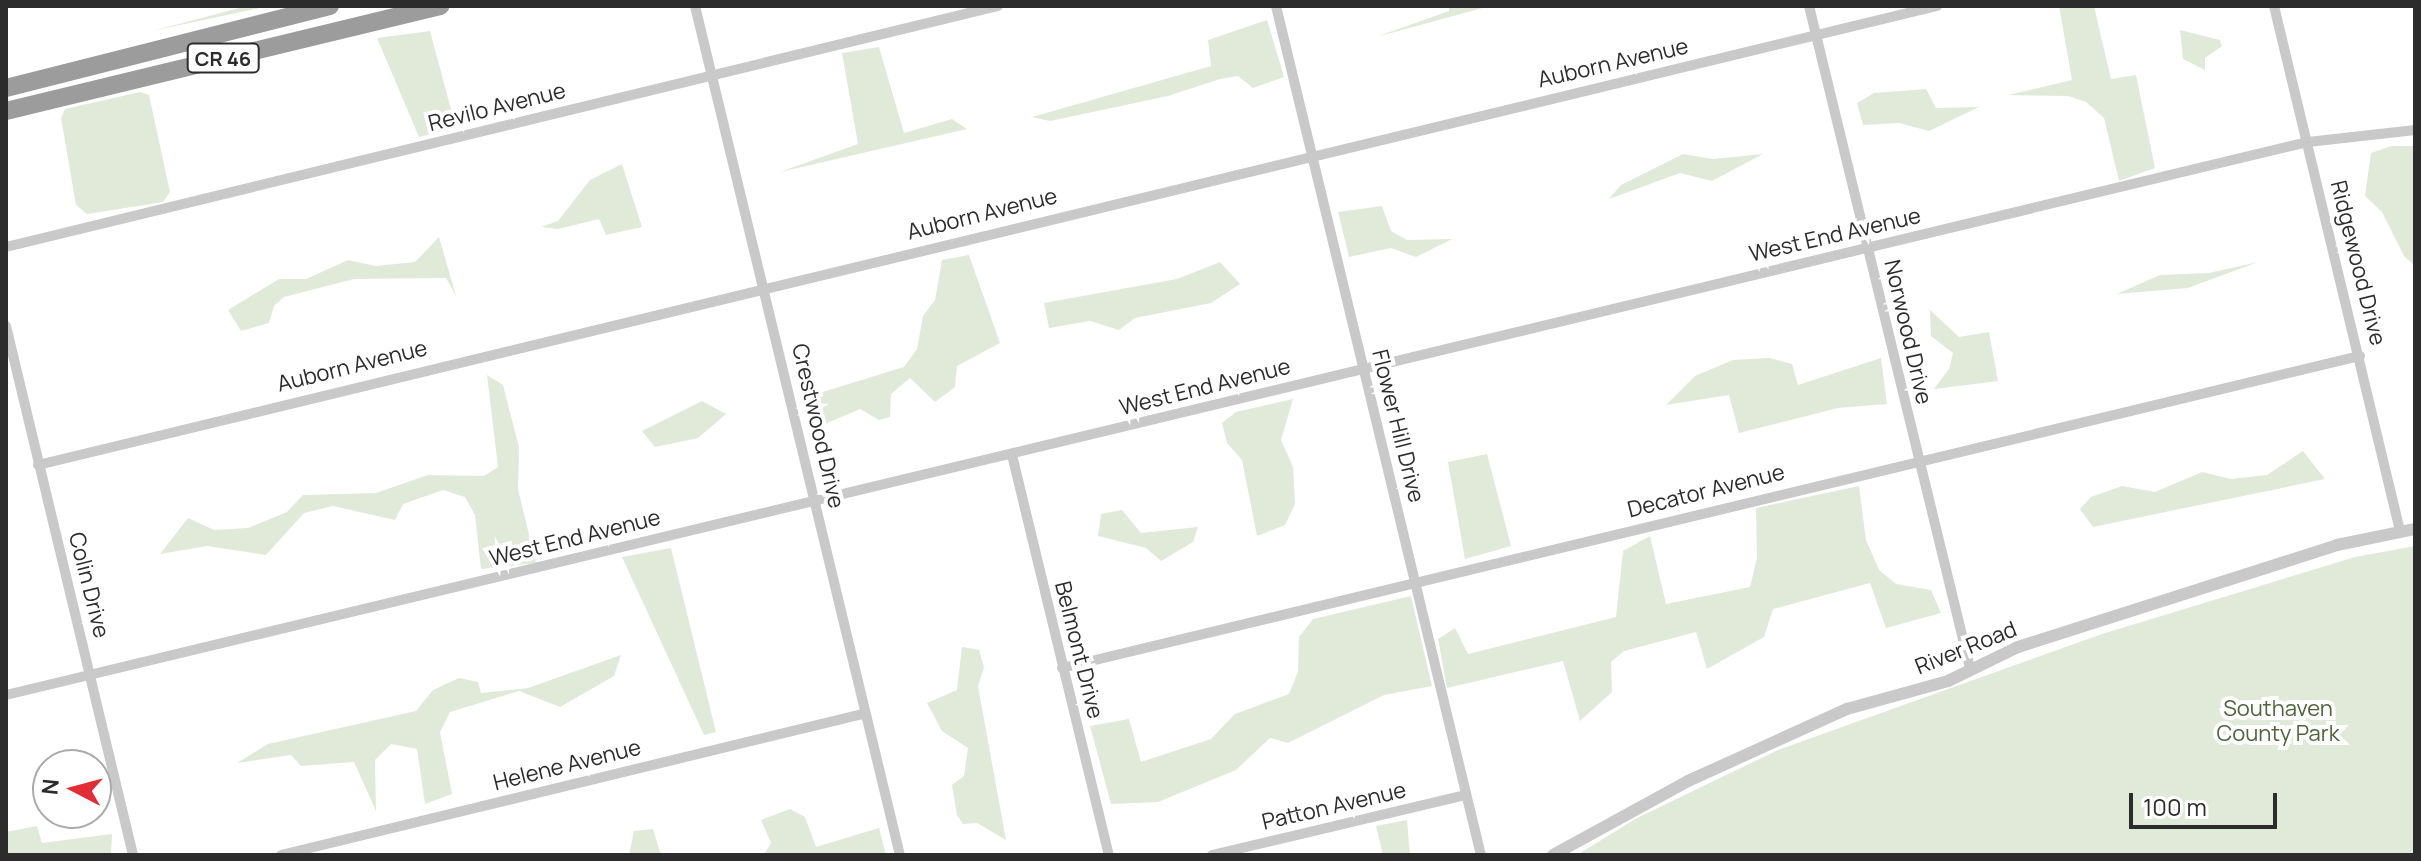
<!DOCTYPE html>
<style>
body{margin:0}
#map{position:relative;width:2421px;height:861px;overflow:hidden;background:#fff;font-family:Manrope,sans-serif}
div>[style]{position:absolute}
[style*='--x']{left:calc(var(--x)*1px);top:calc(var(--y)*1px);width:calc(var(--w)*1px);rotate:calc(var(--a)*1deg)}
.green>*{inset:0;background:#e1ead8}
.minor>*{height:10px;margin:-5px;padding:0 5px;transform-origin:5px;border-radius:5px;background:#c9c9c9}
.tertiary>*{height:12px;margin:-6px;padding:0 6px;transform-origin:6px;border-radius:6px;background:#c9c9c9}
.trunk>*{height:18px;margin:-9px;padding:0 9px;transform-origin:9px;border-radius:9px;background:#9c9c9c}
span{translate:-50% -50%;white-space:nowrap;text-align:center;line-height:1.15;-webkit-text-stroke:8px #fff;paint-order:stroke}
.shield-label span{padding:2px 6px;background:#fff;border:2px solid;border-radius:6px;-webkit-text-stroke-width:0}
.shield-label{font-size:20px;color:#2c2c2c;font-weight:700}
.street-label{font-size:22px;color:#2c2c2c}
.park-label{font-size:22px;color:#4d663a}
.frame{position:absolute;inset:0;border:8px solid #2c2c2c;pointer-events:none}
.north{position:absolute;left:32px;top:749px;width:80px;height:80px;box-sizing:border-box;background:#fff;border:2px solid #ababab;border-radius:50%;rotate:276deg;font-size:22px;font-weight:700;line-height:32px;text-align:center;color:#2c2c2c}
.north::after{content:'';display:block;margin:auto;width:28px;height:36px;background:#e32d34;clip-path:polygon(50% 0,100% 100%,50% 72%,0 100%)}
.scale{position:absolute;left:2129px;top:793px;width:148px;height:36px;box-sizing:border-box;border:4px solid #2c2c2c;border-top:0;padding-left:10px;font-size:24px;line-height:28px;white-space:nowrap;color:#2c2c2c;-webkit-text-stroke:6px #fff;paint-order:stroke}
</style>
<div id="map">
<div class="green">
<i style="clip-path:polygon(247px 6px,269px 6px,152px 31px)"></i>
<i style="clip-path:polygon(1449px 6px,1490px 6px,1376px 37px,1449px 11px)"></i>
<i style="clip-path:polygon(2059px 6px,2094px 6px,2111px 79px,2136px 75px,2155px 168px,2119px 181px,2104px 118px,2086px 102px,2068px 96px,2008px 95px,2072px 80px)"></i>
<i style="clip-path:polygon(1267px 20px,1284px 77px,1253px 88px,1238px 76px,1220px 79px,1168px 96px,1050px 121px,1032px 117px,1211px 66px,1208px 40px)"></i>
<i style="clip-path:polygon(2180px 30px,2220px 40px,2222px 46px,2205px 58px,2205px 70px,2183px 59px)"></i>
<i style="clip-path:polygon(430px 31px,456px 128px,419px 137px,377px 38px)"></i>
<i style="clip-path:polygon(879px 47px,904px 133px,952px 119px,967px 129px,780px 172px,858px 144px,842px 53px)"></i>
<i style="clip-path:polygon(1926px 89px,1936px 108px,1979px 107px,1929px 131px,1899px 123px,1863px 125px,1857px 103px,1874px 93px)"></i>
<i style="clip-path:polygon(140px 92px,149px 95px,170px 192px,163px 202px,87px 214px,76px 205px,61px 118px,65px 109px)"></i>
<i style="clip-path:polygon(2391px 146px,2415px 146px,2415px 266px,2404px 256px,2382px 212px,2365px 196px,2371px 153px)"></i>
<i style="clip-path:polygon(1683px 154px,1713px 159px,1763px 154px,1712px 181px,1680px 173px,1609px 199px,1621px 185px)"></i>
<i style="clip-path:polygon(622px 164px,642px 227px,606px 235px,599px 219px,558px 229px,541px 227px,558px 221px,590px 180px)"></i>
<i style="clip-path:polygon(1382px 206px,1391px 231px,1407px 240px,1452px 239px,1416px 257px,1391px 248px,1349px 257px,1338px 212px)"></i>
<i style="clip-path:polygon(439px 237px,456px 296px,446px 278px,354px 279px,284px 297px,274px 306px,269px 323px,241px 331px,228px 310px,279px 279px,306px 279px,348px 260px,376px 266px,415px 262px)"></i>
<i style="clip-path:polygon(969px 255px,1000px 343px,957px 366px,955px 387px,935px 402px,910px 378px,891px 394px,890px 417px,879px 420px,860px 409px,813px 429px,803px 398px,904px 367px,917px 349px,923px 316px,935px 300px,942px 260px)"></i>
<i style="clip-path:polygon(1220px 262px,1240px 284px,1211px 303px,1135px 318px,1119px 330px,1090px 321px,1049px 328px,1044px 303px,1177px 279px)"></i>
<i style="clip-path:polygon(2258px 262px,2188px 288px,2117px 294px,2160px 275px,2209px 273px)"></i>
<i style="clip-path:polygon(1930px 310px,1959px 337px,1989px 332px,1998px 381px,1934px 389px,1949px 369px,1953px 353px,1931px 336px)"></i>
<i style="clip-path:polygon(1769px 358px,1792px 364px,1798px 385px,1881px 358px,1887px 404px,1838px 408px,1739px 433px,1729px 395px,1666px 405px,1695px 376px,1733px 360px)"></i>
<i style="clip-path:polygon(487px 375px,503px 385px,519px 447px,518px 489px,536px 563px,481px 569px,475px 515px,465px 497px,443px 490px,403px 504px,395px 520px,333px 506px,304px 513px,266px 555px,207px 546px,160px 554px,188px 518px,214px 530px,248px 528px,287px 512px,303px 495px,376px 493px,428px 475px,484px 476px,498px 467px)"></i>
<i style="clip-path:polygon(1293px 399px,1281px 440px,1293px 467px,1295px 504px,1285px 525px,1257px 536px,1242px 460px,1227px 443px,1222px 423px,1236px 412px)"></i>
<i style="clip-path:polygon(702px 401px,726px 414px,698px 438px,655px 447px,642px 431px)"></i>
<i style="clip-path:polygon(2303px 451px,2325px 479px,2093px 527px,2080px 509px,2091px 497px,2122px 486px,2155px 492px,2202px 472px,2231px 479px,2267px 475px)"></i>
<i style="clip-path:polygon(1487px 454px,1511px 546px,1465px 559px,1448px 462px)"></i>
<i style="clip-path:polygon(1859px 486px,1866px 540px,1879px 570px,1896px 584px,1931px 590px,1941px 613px,1886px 628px,1870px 583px,1773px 609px,1764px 637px,1707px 669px,1696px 632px,1624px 651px,1611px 662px,1612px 692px,1580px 721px,1563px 661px,1447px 688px,1438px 639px,1455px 628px,1468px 654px,1616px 617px,1623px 551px,1650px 536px,1666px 604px,1750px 587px,1757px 558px,1756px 508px)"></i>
<i style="clip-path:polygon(1122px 510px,1141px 533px,1198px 527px,1193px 542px,1161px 561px,1146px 548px,1098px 536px,1101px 514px)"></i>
<i style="clip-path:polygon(2415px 546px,2415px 855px,1577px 855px,1637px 818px,1778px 750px,2102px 634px,2355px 557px)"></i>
<i style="clip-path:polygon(671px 548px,716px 732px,704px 735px,622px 557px)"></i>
<i style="clip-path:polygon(1411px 596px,1432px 686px,1384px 695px,1288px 743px,1270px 738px,1236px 770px,1158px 802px,1111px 804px,1090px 726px,1129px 719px,1141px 762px,1211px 739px,1235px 714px,1289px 694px,1298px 672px,1299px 637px,1313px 619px)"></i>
<i style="clip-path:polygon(962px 647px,979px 650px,984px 667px,978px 686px,1006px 840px,977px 823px,963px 824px,957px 815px,952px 785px,964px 776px,968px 748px,942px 731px,927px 703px,957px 690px)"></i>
<i style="clip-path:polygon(621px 655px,614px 676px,560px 707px,519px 691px,450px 712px,440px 732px,452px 794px,425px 804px,417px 749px,391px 744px,375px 760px,376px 811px,354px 762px,301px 766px,291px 755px,237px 763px,268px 744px,416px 711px,433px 690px,459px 678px,478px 682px,481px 693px,528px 688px)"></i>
<i style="clip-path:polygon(790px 809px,805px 817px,816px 847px,879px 828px,886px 855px,764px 855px,771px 843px,761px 820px)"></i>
<i style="clip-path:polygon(1407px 820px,1410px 855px,1383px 855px,1376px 826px)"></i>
<i style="clip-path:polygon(37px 826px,42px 843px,112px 834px,111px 855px,6px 855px,6px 832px)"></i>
<i style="clip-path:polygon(653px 829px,661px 855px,629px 855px,634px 831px)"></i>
</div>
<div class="minor">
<i style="--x:695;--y:6;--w:873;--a:76.43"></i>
<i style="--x:1276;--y:6;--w:873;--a:76.43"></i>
<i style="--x:1809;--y:6;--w:681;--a:76.33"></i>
<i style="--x:2274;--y:6;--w:540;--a:76.5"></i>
<i style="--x:6;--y:247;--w:1021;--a:-13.66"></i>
<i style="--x:6;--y:326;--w:544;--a:76.5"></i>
<i style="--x:1012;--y:455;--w:412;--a:76.4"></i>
<i style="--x:38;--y:465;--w:1954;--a:-13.59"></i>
<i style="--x:1062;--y:668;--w:1335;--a:-13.52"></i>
<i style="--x:6;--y:695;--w:2367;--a:-13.51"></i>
<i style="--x:2308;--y:142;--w:108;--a:-6.4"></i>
<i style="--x:281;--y:855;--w:599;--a:-13.62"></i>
<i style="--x:1212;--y:855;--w:261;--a:-13.3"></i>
</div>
<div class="tertiary">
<i style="--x:1553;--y:855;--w:154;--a:-28.7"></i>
<i style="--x:1688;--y:781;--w:175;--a:-24.4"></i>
<i style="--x:1847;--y:709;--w:105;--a:-15.5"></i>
<i style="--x:1948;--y:681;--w:78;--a:-25.9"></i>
<i style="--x:2018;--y:647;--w:335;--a:-17.7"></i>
<i style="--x:2337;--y:545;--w:80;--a:-11.6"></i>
</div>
<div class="trunk">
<i style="--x:6;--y:88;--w:334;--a:-14.2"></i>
<i style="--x:6;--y:111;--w:447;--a:-13.6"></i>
</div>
<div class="shield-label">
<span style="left:223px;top:58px">CR 46</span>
</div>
<div class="street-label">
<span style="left:1613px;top:63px;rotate:-13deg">Auborn Avenue</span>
<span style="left:497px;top:107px;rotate:-14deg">Revilo Avenue</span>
<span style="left:982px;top:214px;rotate:-14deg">Auborn Avenue</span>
<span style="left:1835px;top:235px;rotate:-13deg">West End Avenue</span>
<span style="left:2358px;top:263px;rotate:76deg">Ridgewood Drive</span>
<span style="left:1908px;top:332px;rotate:77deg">Norwood Drive</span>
<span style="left:352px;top:366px;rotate:-14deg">Auborn Avenue</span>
<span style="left:1205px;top:387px;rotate:-14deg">West End Avenue</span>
<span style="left:818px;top:426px;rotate:77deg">Crestwood Drive</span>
<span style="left:1398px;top:426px;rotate:76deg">Flower Hill Drive</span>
<span style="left:1706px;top:491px;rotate:-14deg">Decator Avenue</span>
<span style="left:575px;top:538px;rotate:-14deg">West End Avenue</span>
<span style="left:89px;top:585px;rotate:76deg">Colin Drive</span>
<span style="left:1966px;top:648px;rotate:-22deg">River Road</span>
<span style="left:1079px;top:650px;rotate:76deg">Belmont Drive</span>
<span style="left:567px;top:765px;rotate:-14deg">Helene Avenue</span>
<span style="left:1334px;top:806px;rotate:-13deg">Patton Avenue</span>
</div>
<div class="park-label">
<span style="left:2278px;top:721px">Southaven<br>County Park</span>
</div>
<div class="frame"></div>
<div class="north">N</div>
<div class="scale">100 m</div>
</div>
